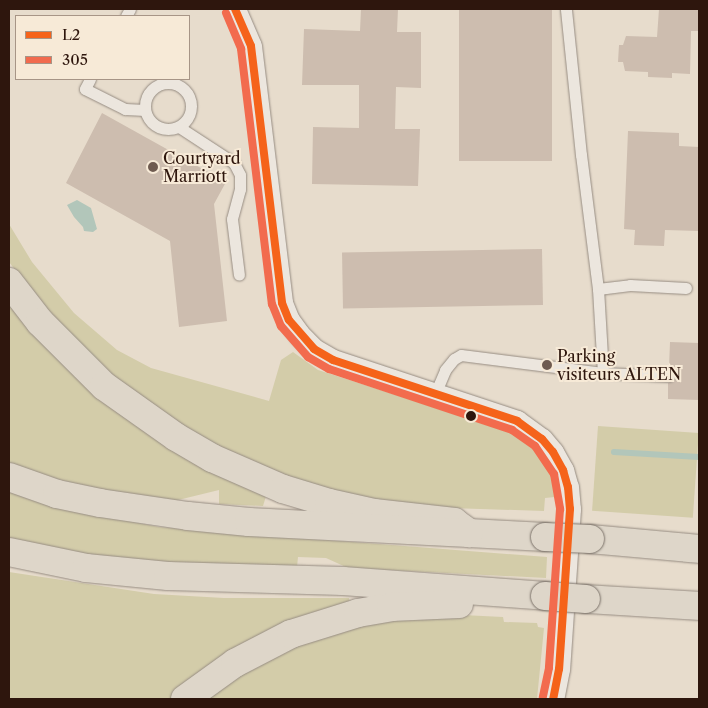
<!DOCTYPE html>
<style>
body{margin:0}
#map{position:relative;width:708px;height:708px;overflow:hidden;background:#e7dccc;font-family:"Libre Caslon Text",serif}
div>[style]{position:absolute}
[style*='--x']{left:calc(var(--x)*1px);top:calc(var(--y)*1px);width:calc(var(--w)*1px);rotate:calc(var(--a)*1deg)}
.green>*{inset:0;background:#d3cca9;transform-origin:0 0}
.water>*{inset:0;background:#b2c6ba}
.stream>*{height:5.5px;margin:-2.75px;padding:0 2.75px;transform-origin:2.75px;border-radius:2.75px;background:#b2c6ba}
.building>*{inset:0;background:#cdbdaf;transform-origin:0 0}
.roads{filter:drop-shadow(0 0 1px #968c82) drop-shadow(0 0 1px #968c82)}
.service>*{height:11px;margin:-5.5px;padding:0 5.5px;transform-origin:5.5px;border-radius:5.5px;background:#ece6de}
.service>.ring{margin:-5.5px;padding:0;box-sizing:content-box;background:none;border:11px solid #ece6de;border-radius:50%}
.minor>*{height:21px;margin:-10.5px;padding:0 10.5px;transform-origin:10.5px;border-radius:10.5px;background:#ece6de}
.trunk>*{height:28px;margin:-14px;padding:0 14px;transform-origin:14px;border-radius:14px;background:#ded6c9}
.motorway>*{height:28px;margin:-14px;padding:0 14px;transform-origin:14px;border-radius:14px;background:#ded6c9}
.bridges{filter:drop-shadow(0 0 1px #7b7269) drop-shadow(0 0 1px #7b7269)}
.trunk-bridge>*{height:28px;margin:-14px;padding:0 14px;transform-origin:14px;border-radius:14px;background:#ded6c9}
.bus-1>*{height:8px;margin:-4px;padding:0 4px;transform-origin:4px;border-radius:4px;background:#f5631a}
.bus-2>*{height:8px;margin:-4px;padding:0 4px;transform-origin:4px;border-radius:4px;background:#f26b4e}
.dots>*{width:14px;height:14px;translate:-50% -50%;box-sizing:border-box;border:2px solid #f7ead7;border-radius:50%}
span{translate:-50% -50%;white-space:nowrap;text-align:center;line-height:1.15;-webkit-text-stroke:4px #f7ead7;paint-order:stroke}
.poi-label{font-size:16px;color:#2e160d}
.left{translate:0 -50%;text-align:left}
.frame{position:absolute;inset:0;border:10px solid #2e160d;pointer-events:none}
.legend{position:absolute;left:15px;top:15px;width:175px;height:65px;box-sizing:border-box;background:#f7ead7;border:1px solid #a79586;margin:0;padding:6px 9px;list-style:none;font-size:15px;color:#2e160d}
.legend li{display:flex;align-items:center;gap:10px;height:25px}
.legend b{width:25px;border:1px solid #a79586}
</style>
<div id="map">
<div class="green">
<i style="clip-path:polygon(9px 224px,32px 262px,74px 313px,117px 350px,151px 368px,269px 401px,281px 360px,293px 352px,318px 370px,499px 428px,522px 438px,539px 453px,552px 470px,555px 497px,545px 498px,544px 511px,420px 507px,345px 495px,281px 476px,215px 448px,153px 409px,98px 365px,51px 316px,9px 262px)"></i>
<i style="clip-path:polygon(9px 300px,267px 493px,263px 506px,219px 504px,219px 490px,174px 501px,103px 491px,49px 477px,9px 463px)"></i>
<i style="left:598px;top:426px;width:101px;height:85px;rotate:4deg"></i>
<i style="clip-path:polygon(9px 489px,60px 507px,159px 527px,547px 557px,546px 578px,348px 568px,326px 558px,298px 557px,297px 567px,180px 565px,75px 554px,9px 539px)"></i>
<i style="clip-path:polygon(9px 572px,154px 594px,224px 598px,349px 598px,350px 606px,178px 693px,171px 699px,9px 699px)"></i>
<i style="clip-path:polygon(442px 614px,503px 617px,504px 622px,537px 623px,538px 627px,544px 628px,537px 699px,205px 699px,236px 677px,286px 649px,339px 630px,384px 620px)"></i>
</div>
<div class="water">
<i style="clip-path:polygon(77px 200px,91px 208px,97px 229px,93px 232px,84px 231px,83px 227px,74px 217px,67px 205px)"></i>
</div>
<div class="stream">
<i style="--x:614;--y:452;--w:85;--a:3.4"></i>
</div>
<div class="building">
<i style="clip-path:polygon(361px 9px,398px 9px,397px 32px,421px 32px,421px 88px,396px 87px,395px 129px,420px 129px,418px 186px,312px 184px,313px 127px,359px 128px,359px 85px,302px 85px,304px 29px,360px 31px)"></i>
<i style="left:459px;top:9px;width:93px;height:152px"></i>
<i style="clip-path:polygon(659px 9px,699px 9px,698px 31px,691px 31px,690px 74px,672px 73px,672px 78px,648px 77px,648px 72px,625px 71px,623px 62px,618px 62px,619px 45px,623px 45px,626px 36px,657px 37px)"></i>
<i style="clip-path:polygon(102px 113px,226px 182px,214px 204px,227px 321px,179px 327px,170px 241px,66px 183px)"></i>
<i style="clip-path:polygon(628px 131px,679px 133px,679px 146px,699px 147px,699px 231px,665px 230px,664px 246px,634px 245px,635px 230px,624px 229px)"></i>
<i style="left:542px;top:249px;width:56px;height:200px;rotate:89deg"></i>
<i style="clip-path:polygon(670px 342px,699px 343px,699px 400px,668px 399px,668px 383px,675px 380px,676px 376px,673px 370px,669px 368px)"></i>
</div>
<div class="roads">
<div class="service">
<i style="--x:126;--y:16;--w:8;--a:-60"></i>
<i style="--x:90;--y:79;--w:11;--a:117"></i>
<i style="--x:85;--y:89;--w:45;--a:26.6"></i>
<i style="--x:125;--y:109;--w:20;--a:3"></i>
<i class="ring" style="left:145px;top:83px;width:35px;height:35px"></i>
<i style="--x:179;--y:127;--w:66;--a:33.2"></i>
<i style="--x:234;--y:163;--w:13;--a:63"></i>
<i style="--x:240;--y:175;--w:14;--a:90"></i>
<i style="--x:240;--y:189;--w:31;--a:105"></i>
<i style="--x:232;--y:219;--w:56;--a:82.9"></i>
<i style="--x:598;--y:289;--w:32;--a:-7"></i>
<i style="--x:630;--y:285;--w:56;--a:3.1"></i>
<i style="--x:603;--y:373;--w:66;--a:2.6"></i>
<i style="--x:435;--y:394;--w:26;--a:-67"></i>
<i style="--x:445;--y:370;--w:14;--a:-51"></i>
<i style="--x:454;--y:359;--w:8;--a:-30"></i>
<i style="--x:461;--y:355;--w:143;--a:7.2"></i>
<i style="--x:603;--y:373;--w:84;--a:-93.4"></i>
<i style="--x:598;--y:289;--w:135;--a:-97.2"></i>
<i style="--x:581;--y:155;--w:147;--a:-95.9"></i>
</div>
<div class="minor">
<i style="--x:235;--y:9;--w:40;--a:66.6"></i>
<i style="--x:251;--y:46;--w:259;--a:83.1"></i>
<i style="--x:282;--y:303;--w:18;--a:68"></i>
<i style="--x:289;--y:320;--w:17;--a:54"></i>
<i style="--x:299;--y:334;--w:21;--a:45"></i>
<i style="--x:314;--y:349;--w:22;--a:30"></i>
<i style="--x:333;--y:360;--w:194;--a:18.3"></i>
<i style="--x:517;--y:421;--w:31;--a:36"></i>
<i style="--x:542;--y:439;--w:17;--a:50"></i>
<i style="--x:553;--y:452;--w:21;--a:61"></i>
<i style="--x:563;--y:470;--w:18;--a:74"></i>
<i style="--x:568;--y:487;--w:22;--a:85"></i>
<i style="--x:570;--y:509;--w:160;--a:93.9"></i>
<i style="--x:559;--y:669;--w:31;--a:101"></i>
</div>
<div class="trunk">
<i style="--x:9;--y:282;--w:51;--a:52.2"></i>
<i style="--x:40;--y:322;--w:91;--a:45"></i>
<i style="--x:104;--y:386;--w:88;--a:35.3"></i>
<i style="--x:176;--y:437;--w:42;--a:30.3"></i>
<i style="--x:212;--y:458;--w:77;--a:23.6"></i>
<i style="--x:283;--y:489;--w:48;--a:16.9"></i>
<i style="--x:329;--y:503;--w:46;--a:12.5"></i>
<i style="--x:374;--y:513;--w:81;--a:6.4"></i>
<i style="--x:454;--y:522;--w:19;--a:36"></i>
<i style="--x:469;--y:533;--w:76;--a:3"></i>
<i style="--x:590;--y:539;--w:109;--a:5.2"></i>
<i style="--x:586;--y:599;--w:113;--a:3.5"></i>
</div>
<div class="motorway">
<i style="--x:9;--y:477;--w:51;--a:19.5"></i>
<i style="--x:57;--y:494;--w:44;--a:11.8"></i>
<i style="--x:100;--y:503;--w:89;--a:8.4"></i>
<i style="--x:188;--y:516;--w:61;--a:5.6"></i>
<i style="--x:249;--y:522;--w:220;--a:2.9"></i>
<i style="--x:9;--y:552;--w:79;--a:11.7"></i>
<i style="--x:86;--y:568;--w:82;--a:5.6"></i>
<i style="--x:168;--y:576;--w:175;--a:1.6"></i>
<i style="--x:343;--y:581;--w:203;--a:4.2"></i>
<i style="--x:185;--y:699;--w:62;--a:-35.8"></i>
<i style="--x:235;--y:663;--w:63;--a:-27.4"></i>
<i style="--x:291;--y:634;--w:70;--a:-17.4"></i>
<i style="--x:358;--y:613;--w:34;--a:-10"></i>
<i style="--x:391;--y:607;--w:68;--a:-2.5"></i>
</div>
</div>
<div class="bridges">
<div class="trunk-bridge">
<i style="--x:545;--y:537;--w:45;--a:2.5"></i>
<i style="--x:545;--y:596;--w:41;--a:4.2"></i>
</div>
</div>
<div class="bus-1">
<i style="--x:235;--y:9;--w:40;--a:66.6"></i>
<i style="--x:251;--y:46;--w:259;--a:83.1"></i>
<i style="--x:282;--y:303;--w:18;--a:68"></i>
<i style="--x:289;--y:320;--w:38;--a:49"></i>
<i style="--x:314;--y:349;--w:22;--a:30"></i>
<i style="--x:333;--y:360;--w:194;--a:18.3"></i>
<i style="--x:517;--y:421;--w:31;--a:36"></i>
<i style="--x:542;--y:439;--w:17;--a:50"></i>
<i style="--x:553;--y:452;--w:21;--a:61"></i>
<i style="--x:563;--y:470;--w:18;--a:74"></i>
<i style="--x:568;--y:487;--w:22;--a:85"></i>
<i style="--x:570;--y:509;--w:160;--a:93.9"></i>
<i style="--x:559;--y:669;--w:31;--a:101"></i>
</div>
<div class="bus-2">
<i style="--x:226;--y:13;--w:39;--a:67"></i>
<i style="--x:241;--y:49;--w:257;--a:83.1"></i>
<i style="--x:272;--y:304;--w:24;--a:68"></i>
<i style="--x:281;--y:326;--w:41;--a:48.9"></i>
<i style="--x:308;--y:357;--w:24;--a:30"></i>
<i style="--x:329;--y:369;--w:193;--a:18.4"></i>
<i style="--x:512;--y:430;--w:28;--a:35"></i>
<i style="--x:535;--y:446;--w:34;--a:56"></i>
<i style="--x:554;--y:474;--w:36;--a:80"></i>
<i style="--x:560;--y:509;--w:159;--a:94"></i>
<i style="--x:549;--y:668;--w:30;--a:102"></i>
</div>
<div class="dots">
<i style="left:153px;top:167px;background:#6f5b50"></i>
<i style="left:547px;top:365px;background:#6f5b50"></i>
<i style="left:471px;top:416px;background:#2e160d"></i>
</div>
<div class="poi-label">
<span class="left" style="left:163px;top:167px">Courtyard<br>Marriott</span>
<span class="left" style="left:557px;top:365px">Parking<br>visiteurs ALTEN</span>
</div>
<div class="frame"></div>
<ul class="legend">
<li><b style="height:6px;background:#f5631a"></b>L2</li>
<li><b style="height:6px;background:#f26b4e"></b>305</li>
</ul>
</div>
